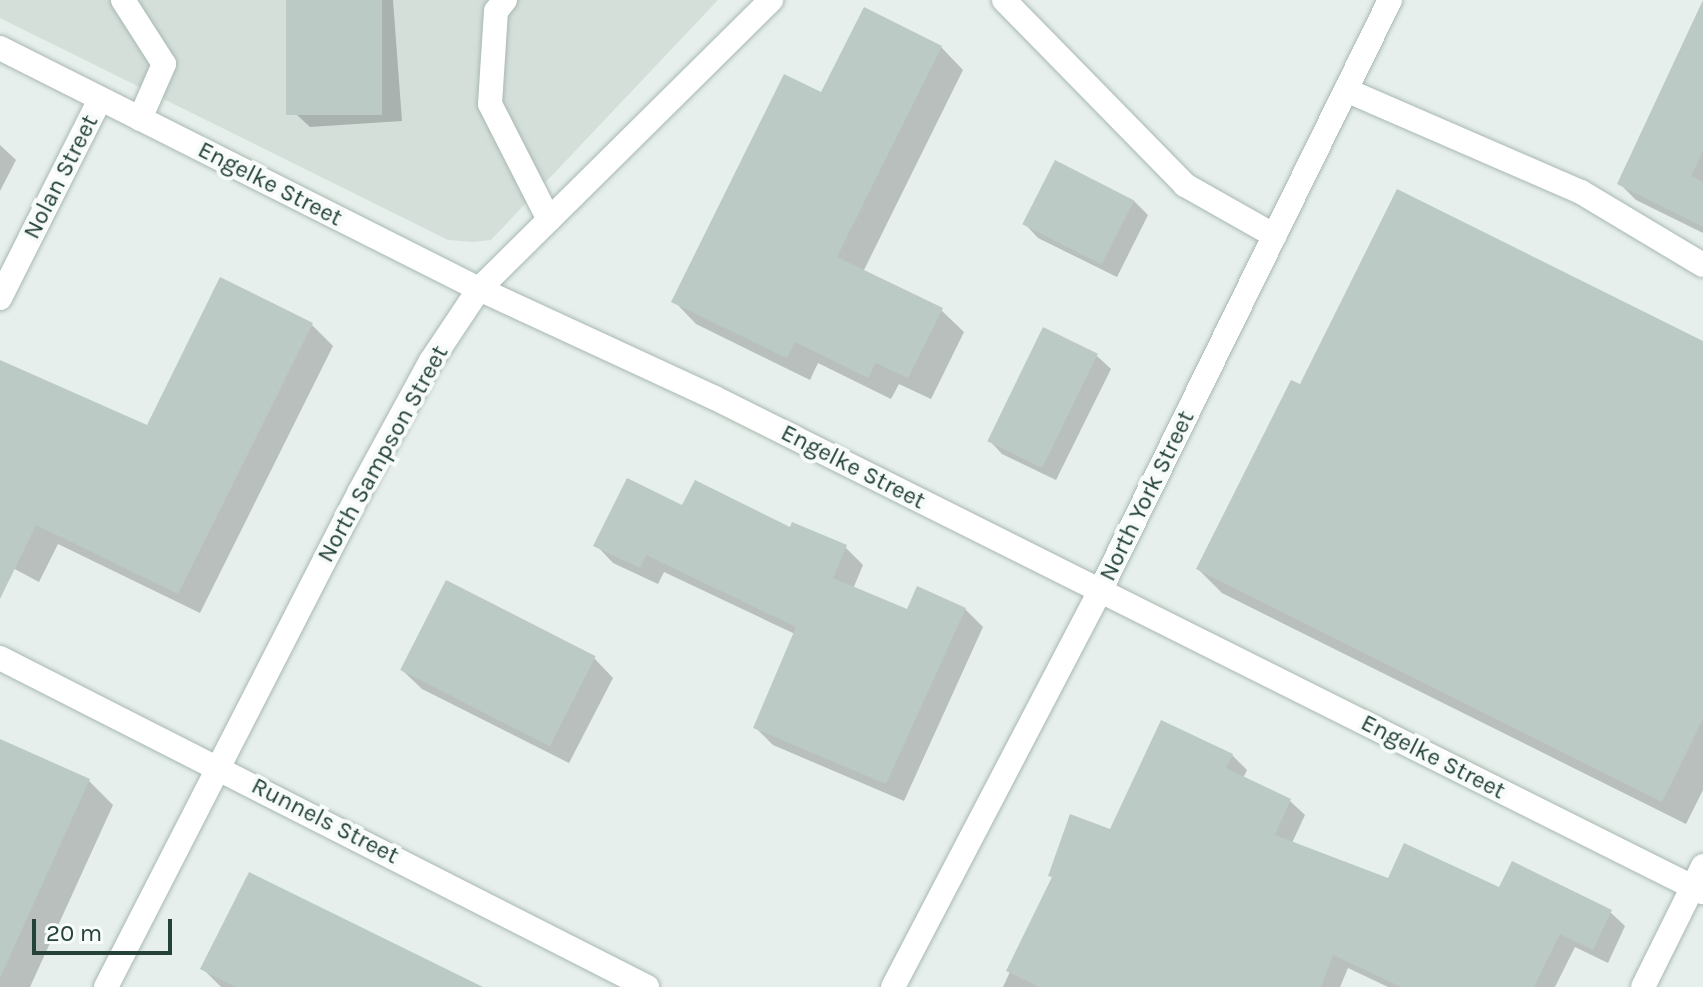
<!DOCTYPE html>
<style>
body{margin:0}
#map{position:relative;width:1703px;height:987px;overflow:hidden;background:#e6efeb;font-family:Karla,sans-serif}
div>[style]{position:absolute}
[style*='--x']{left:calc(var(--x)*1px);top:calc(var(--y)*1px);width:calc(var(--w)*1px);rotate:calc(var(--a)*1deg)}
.built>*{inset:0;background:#d4dfda}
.shadow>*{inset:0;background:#0003}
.building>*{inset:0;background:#bbcac4;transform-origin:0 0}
.roads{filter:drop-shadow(0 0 2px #a8b8b2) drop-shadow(0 0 2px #a8b8b2)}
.lane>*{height:24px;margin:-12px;padding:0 12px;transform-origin:12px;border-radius:12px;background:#fff}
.street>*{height:24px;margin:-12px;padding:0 12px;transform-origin:12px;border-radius:12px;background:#fff}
.secondary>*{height:24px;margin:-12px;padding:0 12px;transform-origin:12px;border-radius:12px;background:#fff}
span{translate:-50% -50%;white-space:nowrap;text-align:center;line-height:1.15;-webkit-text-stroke:8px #f7fbf9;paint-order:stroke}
.street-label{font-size:24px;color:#24423a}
.scale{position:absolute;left:32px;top:919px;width:140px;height:36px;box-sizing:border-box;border:4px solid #24423a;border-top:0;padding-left:10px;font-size:24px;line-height:28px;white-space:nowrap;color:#24423a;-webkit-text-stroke:6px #f7fbf9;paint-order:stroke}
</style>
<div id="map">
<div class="built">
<i style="clip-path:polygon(0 0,718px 0,491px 240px,473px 242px,448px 240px,0 18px)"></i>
</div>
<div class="shadow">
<i style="clip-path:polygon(288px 0,393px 0,402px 121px,310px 127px,296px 114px)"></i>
<i style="clip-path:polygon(1703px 37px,1703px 233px,1636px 200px,1619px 183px)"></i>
<i style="clip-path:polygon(941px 47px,963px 70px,863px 272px,941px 310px,964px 332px,931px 399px,899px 384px,891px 399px,818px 363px,810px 380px,696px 324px,674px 301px,822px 95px)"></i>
<i style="clip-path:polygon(0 145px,16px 160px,0 191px)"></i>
<i style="clip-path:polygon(1134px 201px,1148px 215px,1117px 277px,1038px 238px,1025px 224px)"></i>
<i style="clip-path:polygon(312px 325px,333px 346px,200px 613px,58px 544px,39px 582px,9px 566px,0 584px,0 386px,148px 428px)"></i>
<i style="clip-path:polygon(1703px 343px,1703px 790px,1686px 824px,1222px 593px,1198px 569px,1300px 386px)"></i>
<i style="clip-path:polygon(1097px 356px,1111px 369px,1056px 480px,1002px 454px,989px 440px)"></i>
<i style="clip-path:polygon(683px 508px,791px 530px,845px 547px,863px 565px,853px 589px,908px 612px,965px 609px,983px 627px,904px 801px,773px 745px,755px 727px,795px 634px,664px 572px,658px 584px,613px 563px,596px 545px)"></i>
<i style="clip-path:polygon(594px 658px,613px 678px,569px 763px,422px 689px,402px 670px)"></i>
<i style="clip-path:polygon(0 741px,89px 781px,113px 805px,30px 987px,0 987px)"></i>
<i style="clip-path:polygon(1232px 755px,1247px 770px,1243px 778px,1290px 801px,1305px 815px,1292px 843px,1389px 880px,1500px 889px,1610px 912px,1625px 926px,1608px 963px,1575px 947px,1555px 987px,1388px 987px,1348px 968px,1340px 987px,1003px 987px,1053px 878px,1050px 875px)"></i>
<i style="clip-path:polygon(203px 969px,459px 987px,221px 987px)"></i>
</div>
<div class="building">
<i style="left:286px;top:0;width:96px;height:115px"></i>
<i style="clip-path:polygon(1703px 0,1703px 151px,1691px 176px,1703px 182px,1703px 227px,1617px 184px)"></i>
<i style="clip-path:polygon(864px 7px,942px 46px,837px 257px,943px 308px,908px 378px,876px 363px,868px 378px,795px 342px,787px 358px,671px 302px,784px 74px,821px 92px)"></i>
<i style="left:1055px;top:160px;width:89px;height:72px;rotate:27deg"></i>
<i style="clip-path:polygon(1397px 189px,1703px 341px,1703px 719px,1662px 802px,1196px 569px,1291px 380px,1300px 384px)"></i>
<i style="clip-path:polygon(220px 277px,313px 323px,178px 594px,36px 525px,0 599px,0 360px,147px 425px)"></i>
<i style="left:1043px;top:327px;width:61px;height:127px;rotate:26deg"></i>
<i style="clip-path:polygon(627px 478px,682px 505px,695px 480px,790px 527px,792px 522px,847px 545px,833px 578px,907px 609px,917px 586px,966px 608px,886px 784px,753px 728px,796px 627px,646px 555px,640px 568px,593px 546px)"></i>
<i style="left:446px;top:580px;width:168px;height:101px;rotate:27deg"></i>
<i style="clip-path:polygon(1161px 720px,1233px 754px,1226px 768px,1291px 799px,1275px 835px,1388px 878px,1404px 843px,1499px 887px,1512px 861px,1612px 910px,1593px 950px,1560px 934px,1534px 987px,1401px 987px,1333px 955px,1321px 987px,1039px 987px,1006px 971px,1052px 877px,1048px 876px,1070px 814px,1110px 829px)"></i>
<i style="clip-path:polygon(0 739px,90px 779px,0 978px)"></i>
<i style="clip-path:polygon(249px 872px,483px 987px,236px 987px,200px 969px)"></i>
</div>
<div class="roads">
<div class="lane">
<i style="--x:123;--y:0;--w:76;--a:57.4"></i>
<i style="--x:164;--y:64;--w:60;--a:113.6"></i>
<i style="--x:505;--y:0;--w:14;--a:129"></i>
<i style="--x:496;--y:11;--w:93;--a:93.7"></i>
<i style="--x:490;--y:104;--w:130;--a:63"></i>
<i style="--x:1004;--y:0;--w:259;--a:45.6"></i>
<i style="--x:1185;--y:185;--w:103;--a:29.5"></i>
<i style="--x:1346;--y:90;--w:256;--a:23.5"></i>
<i style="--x:1581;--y:192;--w:142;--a:30.9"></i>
</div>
<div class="street">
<i style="--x:0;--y:48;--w:536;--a:26.71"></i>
<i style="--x:479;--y:289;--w:258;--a:24.8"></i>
<i style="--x:713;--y:397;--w:1107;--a:26.57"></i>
<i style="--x:0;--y:298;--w:223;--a:-63.3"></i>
<i style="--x:0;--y:658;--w:726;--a:26.95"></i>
<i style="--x:1643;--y:987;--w:135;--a:-63.6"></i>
</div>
<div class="secondary">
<i style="--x:106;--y:987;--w:557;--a:-62.88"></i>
<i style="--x:360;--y:491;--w:148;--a:-61.4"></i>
<i style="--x:431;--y:361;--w:87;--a:-56.3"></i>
<i style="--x:479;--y:289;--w:411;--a:-44.7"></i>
<i style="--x:893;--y:987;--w:447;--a:-62.4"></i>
<i style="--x:1100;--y:591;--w:658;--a:-63.86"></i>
</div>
</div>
<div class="street-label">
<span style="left:61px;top:177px;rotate:-63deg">Nolan Street</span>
<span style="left:270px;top:184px;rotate:27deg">Engelke Street</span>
<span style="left:383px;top:454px;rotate:-61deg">North Sampson Street</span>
<span style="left:853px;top:467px;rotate:27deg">Engelke Street</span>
<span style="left:1147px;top:496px;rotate:-64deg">North York Street</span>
<span style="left:1433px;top:757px;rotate:27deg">Engelke Street</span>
<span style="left:325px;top:821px;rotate:27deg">Runnels Street</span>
</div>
<div class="scale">20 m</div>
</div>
